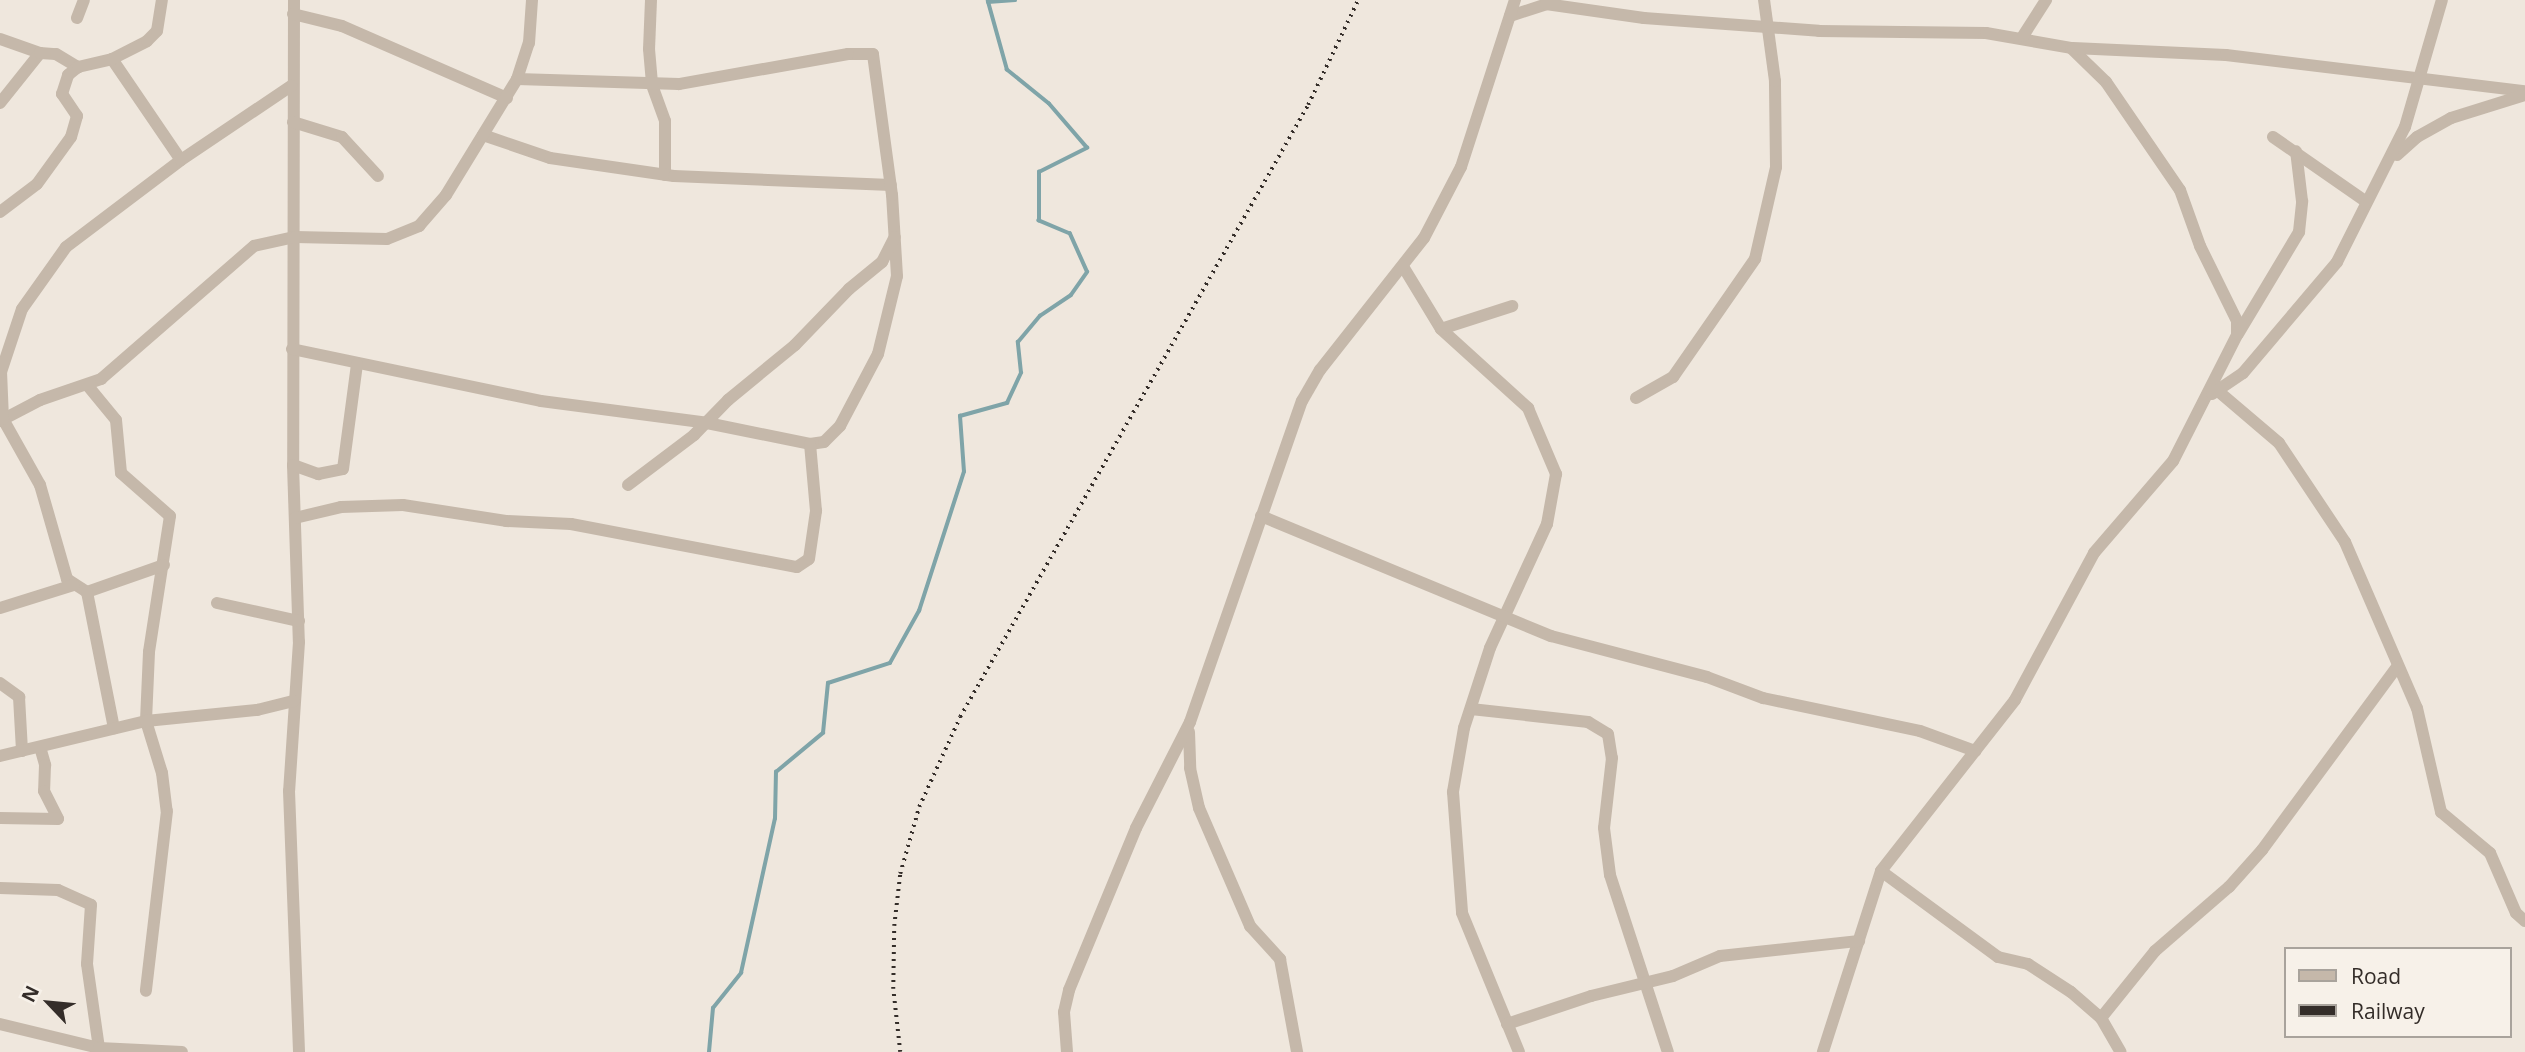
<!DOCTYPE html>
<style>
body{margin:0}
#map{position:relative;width:2525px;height:1052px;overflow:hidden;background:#efe7dd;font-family:"Open Sans",sans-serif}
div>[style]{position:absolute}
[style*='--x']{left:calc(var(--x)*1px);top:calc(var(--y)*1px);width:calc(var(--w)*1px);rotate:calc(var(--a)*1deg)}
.stream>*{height:3.5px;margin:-1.75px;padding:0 1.75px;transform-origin:1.75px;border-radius:1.75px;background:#7fa4a8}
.minor>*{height:12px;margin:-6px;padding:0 6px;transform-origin:6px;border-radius:6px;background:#c5b8aa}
.rail>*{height:3.5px;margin-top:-1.75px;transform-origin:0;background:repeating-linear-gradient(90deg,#342d29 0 2px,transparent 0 7px)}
span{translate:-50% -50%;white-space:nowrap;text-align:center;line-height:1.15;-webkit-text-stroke:5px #f7f1e9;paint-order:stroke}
.legend{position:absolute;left:2284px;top:947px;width:228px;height:91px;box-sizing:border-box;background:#f7f1e9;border:2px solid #a9a39c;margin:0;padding:9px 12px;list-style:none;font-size:21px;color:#342d29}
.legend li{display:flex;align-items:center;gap:14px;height:35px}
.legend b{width:35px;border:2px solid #a9a39c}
.north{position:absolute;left:14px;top:968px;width:70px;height:70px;-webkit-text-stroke:5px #f7f1e9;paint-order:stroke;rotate:296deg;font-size:19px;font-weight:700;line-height:28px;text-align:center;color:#342d29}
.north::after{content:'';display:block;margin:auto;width:24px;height:32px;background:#342d29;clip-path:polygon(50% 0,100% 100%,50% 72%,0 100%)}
</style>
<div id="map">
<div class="stream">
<i style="--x:709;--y:1052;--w:44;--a:-84.8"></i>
<i style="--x:713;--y:1008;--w:45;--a:-51.3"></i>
<i style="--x:741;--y:973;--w:158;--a:-77.6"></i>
<i style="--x:775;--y:819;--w:47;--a:-88.8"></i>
<i style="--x:776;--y:772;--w:61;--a:-39.7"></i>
<i style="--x:823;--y:733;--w:50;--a:-84.3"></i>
<i style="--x:828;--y:683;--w:65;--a:-17.9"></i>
<i style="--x:890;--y:663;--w:60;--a:-60.9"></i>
<i style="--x:919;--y:611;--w:146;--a:-72.1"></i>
<i style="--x:964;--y:472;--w:56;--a:-94.1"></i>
<i style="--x:960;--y:416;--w:49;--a:-15.5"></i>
<i style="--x:1007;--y:403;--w:33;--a:-65"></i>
<i style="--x:1021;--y:373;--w:31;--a:-96"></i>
<i style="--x:1018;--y:342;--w:34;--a:-50"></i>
<i style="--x:1040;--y:316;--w:37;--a:-34"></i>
<i style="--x:1071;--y:295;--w:28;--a:-55"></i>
<i style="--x:1087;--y:272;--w:42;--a:-114.1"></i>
<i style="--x:1070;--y:234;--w:34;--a:-157"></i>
<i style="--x:1039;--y:221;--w:49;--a:-90"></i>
<i style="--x:1039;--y:172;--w:54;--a:-26.6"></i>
<i style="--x:1087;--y:148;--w:58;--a:-130.8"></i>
<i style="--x:1049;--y:104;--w:54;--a:-141"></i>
<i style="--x:1007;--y:70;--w:71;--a:-105.6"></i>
<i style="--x:988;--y:2;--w:27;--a:-4"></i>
</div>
<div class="minor">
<i style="--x:294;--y:0;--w:465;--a:90.1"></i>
<i style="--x:293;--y:465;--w:177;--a:88.1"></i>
<i style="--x:299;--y:642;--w:149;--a:93.8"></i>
<i style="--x:289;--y:791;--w:261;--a:87.8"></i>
<i style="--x:651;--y:0;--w:49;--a:92.3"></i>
<i style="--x:649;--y:49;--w:36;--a:85"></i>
<i style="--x:652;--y:85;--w:38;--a:70"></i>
<i style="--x:665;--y:121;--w:54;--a:90"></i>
<i style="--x:293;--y:14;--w:50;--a:13.8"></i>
<i style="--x:342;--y:26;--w:180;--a:23.6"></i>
<i style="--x:1510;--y:16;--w:38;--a:-18"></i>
<i style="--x:1546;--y:4;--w:99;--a:8.1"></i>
<i style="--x:1644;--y:18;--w:175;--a:4.2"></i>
<i style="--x:1819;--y:31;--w:167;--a:0.7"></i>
<i style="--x:1986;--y:33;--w:86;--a:10"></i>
<i style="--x:2071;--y:48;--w:49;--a:44.2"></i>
<i style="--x:2106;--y:82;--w:131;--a:55.6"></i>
<i style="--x:2180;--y:190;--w:59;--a:70.3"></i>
<i style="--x:2200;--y:246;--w:84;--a:63.7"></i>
<i style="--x:2237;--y:321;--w:14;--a:90"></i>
<i style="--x:2237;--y:335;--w:141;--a:116.9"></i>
<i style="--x:2173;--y:461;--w:121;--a:130.7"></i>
<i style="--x:2094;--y:553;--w:167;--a:118.3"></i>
<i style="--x:2015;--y:700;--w:217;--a:128.1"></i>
<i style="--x:1881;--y:871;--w:190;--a:107.8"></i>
<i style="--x:77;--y:18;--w:19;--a:-69"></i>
<i style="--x:2023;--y:36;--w:43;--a:-57.4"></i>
<i style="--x:0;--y:39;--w:42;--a:19.3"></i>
<i style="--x:2073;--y:48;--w:153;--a:2.6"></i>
<i style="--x:2226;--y:55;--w:301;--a:6.9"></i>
<i style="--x:112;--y:59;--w:122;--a:55.7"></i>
<i style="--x:0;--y:103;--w:64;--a:-51.3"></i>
<i style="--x:40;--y:53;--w:16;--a:4"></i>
<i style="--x:56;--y:54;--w:26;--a:31"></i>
<i style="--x:293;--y:122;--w:51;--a:17"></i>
<i style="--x:342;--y:137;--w:53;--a:47.3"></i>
<i style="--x:483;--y:135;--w:71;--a:18.9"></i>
<i style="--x:550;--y:158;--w:125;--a:8.3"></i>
<i style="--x:674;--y:176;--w:217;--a:2.4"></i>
<i style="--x:2273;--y:137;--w:112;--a:34.8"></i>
<i style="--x:2397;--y:155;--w:27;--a:-42"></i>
<i style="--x:2417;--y:137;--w:39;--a:-29"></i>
<i style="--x:2451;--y:118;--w:77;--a:-17.3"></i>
<i style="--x:0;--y:212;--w:46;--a:-37.1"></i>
<i style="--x:37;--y:184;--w:58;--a:-54.1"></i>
<i style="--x:71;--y:137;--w:22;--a:-74"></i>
<i style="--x:77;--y:116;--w:27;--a:-124"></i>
<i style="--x:62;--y:94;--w:20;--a:-72"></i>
<i style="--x:68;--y:75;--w:13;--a:-39"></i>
<i style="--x:78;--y:67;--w:35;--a:-13"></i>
<i style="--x:112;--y:59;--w:39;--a:-27"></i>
<i style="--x:147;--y:41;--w:14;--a:-45"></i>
<i style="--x:157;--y:31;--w:31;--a:-81"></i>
<i style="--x:1404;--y:268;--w:71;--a:58.8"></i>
<i style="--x:1441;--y:329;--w:118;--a:42.2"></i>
<i style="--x:1528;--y:408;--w:72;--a:67"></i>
<i style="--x:1556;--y:474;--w:51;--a:100.2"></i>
<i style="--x:1547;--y:524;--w:136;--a:114.7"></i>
<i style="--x:1490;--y:648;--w:84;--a:108"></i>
<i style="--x:1464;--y:728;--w:65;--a:99.8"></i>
<i style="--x:1453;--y:792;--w:121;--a:85.7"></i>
<i style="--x:1462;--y:913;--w:150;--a:67.7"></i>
<i style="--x:1441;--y:329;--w:75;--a:-17.9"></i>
<i style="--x:2238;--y:334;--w:119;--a:-59.1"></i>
<i style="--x:2299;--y:232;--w:31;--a:-84"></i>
<i style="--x:2302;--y:201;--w:50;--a:-96.8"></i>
<i style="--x:292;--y:349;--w:254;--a:11.8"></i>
<i style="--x:541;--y:401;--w:167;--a:7.5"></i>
<i style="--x:707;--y:423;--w:105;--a:11.5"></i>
<i style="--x:810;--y:444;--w:14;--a:-8"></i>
<i style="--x:824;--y:442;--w:23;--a:-45"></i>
<i style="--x:840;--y:426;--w:81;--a:-62.2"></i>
<i style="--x:878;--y:354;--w:80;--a:-76.3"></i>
<i style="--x:897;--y:276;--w:81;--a:-93.5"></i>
<i style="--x:892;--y:195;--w:142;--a:-97.7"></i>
<i style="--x:873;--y:54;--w:25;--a:180"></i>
<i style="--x:848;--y:54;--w:172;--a:169.9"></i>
<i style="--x:679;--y:84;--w:162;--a:-178.2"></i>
<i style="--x:88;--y:386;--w:44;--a:50.5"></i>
<i style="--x:116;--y:420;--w:53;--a:84.6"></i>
<i style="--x:121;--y:473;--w:65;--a:41.3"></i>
<i style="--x:170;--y:516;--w:138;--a:98.8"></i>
<i style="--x:149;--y:652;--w:69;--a:92.5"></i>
<i style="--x:146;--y:721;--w:54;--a:72.9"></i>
<i style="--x:162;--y:773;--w:38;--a:83"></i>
<i style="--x:167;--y:811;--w:181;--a:96.7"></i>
<i style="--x:2218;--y:391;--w:80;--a:40.4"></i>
<i style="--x:2279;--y:443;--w:119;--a:56.3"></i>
<i style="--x:2345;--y:542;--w:181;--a:66.6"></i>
<i style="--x:2417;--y:708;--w:107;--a:77"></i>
<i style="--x:2441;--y:812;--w:64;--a:39.9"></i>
<i style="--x:2490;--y:853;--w:65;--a:66.6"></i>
<i style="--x:2516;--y:913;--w:12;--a:42"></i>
<i style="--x:2212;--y:394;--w:37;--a:-34"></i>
<i style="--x:2243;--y:373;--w:145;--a:-49.7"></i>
<i style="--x:2337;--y:262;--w:151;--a:-63.3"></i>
<i style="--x:2405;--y:127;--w:132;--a:-73.8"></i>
<i style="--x:1636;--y:398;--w:43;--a:-29.6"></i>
<i style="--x:1673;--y:377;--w:144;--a:-55.2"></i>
<i style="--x:1755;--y:259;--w:94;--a:-77.1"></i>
<i style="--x:1776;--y:167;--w:86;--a:-90.7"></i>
<i style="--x:1775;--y:81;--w:82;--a:-97.7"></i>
<i style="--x:0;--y:421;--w:45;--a:-27.7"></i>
<i style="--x:40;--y:400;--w:65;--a:-19"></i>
<i style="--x:101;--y:379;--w:203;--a:-41"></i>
<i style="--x:254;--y:246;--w:42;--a:-12.4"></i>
<i style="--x:295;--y:237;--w:92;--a:1.2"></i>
<i style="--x:387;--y:239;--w:35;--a:-22"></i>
<i style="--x:419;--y:226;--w:41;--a:-48.9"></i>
<i style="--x:446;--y:195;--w:136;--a:-58.5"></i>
<i style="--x:517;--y:79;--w:38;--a:-72"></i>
<i style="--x:529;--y:43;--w:43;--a:-86"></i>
<i style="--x:293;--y:465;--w:27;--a:20"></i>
<i style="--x:318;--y:474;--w:25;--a:-11"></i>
<i style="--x:343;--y:469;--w:106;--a:-82.4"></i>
<i style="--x:628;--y:485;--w:83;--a:-37.1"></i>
<i style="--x:694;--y:435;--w:49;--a:-45.8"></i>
<i style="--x:728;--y:400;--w:87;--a:-39.4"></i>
<i style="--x:795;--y:345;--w:78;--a:-46"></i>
<i style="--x:849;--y:289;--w:43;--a:-39.3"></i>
<i style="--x:882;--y:262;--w:28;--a:-63"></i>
<i style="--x:1261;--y:516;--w:314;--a:22.5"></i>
<i style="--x:1551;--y:636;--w:161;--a:14.7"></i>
<i style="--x:1707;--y:677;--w:60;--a:20.6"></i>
<i style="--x:1763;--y:698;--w:160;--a:11.9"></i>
<i style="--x:1920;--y:731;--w:59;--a:20"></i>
<i style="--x:295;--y:518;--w:47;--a:-13.4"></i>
<i style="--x:341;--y:507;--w:62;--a:-1.8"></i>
<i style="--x:403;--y:505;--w:104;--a:8.8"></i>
<i style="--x:506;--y:521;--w:65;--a:2.6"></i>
<i style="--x:571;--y:524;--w:230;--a:10.8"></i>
<i style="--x:797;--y:567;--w:14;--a:-34"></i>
<i style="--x:809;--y:559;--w:49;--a:-81.7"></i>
<i style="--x:816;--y:511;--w:67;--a:-95.1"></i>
<i style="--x:164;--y:565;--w:82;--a:160.7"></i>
<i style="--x:87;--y:592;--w:24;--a:-147"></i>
<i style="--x:67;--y:579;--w:98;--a:-106"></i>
<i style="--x:40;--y:485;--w:76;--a:-119.3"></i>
<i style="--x:3;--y:419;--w:47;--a:-92.4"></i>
<i style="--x:1;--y:372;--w:66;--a:-71.6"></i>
<i style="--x:22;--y:309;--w:76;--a:-54.6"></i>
<i style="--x:66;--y:247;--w:144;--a:-37.1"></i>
<i style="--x:181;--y:160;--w:133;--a:-33.9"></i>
<i style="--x:87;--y:592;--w:139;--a:78.8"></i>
<i style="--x:217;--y:603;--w:84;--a:12.4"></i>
<i style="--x:0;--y:608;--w:77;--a:-17.3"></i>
<i style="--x:0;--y:683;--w:24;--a:36"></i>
<i style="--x:19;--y:697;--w:54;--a:86.8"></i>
<i style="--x:1471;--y:709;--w:118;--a:6.3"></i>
<i style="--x:1588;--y:722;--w:23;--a:31"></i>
<i style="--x:1608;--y:734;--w:24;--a:81"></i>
<i style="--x:1612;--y:758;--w:70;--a:96.5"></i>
<i style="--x:1604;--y:828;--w:47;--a:82.7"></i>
<i style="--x:1610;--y:875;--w:186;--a:71.9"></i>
<i style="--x:1189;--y:732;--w:36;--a:88"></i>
<i style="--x:1190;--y:768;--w:41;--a:77.3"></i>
<i style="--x:1199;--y:808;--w:129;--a:66.6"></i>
<i style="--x:1250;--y:926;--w:45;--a:47.7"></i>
<i style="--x:1280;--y:959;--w:95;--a:79.6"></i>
<i style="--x:40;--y:747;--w:19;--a:74"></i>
<i style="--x:45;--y:765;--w:26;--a:92"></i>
<i style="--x:44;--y:791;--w:31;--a:63"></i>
<i style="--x:0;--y:756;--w:150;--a:-13.5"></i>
<i style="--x:146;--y:721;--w:112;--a:-5.7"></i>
<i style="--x:257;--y:710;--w:38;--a:-14"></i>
<i style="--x:0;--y:818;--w:58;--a:1"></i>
<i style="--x:1881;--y:871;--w:145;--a:36.3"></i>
<i style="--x:1998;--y:957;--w:31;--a:13"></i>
<i style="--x:2028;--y:964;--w:51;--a:33.1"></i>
<i style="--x:2071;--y:992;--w:40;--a:41"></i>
<i style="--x:2101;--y:1018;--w:39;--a:60"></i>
<i style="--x:0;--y:888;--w:58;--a:2"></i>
<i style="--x:58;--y:890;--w:36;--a:24"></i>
<i style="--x:91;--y:905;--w:59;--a:93.9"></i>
<i style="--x:87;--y:964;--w:85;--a:81.9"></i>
<i style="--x:2101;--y:1018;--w:86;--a:-51.1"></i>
<i style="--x:2155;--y:951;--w:98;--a:-40.9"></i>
<i style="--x:2229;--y:887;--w:50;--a:-48.3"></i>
<i style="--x:2262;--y:850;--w:227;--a:-53.6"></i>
<i style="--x:0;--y:1024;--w:102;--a:13.6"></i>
<i style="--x:99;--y:1048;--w:83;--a:2.8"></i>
<i style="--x:1507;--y:1024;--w:89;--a:-18.4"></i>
<i style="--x:1591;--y:996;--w:84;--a:-13.7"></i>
<i style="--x:1673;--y:976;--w:51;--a:-23.1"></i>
<i style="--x:1720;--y:956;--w:140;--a:-6.2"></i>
<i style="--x:1067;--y:1052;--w:40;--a:-94.3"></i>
<i style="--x:1064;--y:1012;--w:23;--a:-77"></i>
<i style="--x:1069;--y:990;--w:175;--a:-67.5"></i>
<i style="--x:1136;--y:828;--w:119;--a:-63"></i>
<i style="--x:1190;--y:722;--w:340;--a:-70.8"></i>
<i style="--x:1302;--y:401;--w:36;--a:-60"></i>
<i style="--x:1320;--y:370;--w:168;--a:-51.8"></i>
<i style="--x:1424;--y:238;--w:80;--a:-62.5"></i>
<i style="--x:1461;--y:167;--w:176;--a:-72.1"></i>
</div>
<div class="rail">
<i style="--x:900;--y:1052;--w:63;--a:-96.3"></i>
<i style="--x:893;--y:989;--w:63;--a:-89.1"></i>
<i style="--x:894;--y:926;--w:52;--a:-83.4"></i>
<i style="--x:900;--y:874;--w:70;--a:-74.2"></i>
<i style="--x:919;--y:807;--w:99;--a:-65.5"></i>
<i style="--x:960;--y:717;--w:704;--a:-60.38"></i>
<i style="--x:1308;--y:105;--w:116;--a:-64.5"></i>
</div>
<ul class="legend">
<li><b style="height:9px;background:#c5b8aa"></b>Road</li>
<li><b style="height:9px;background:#342d29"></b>Railway</li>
</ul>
<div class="north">N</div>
</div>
